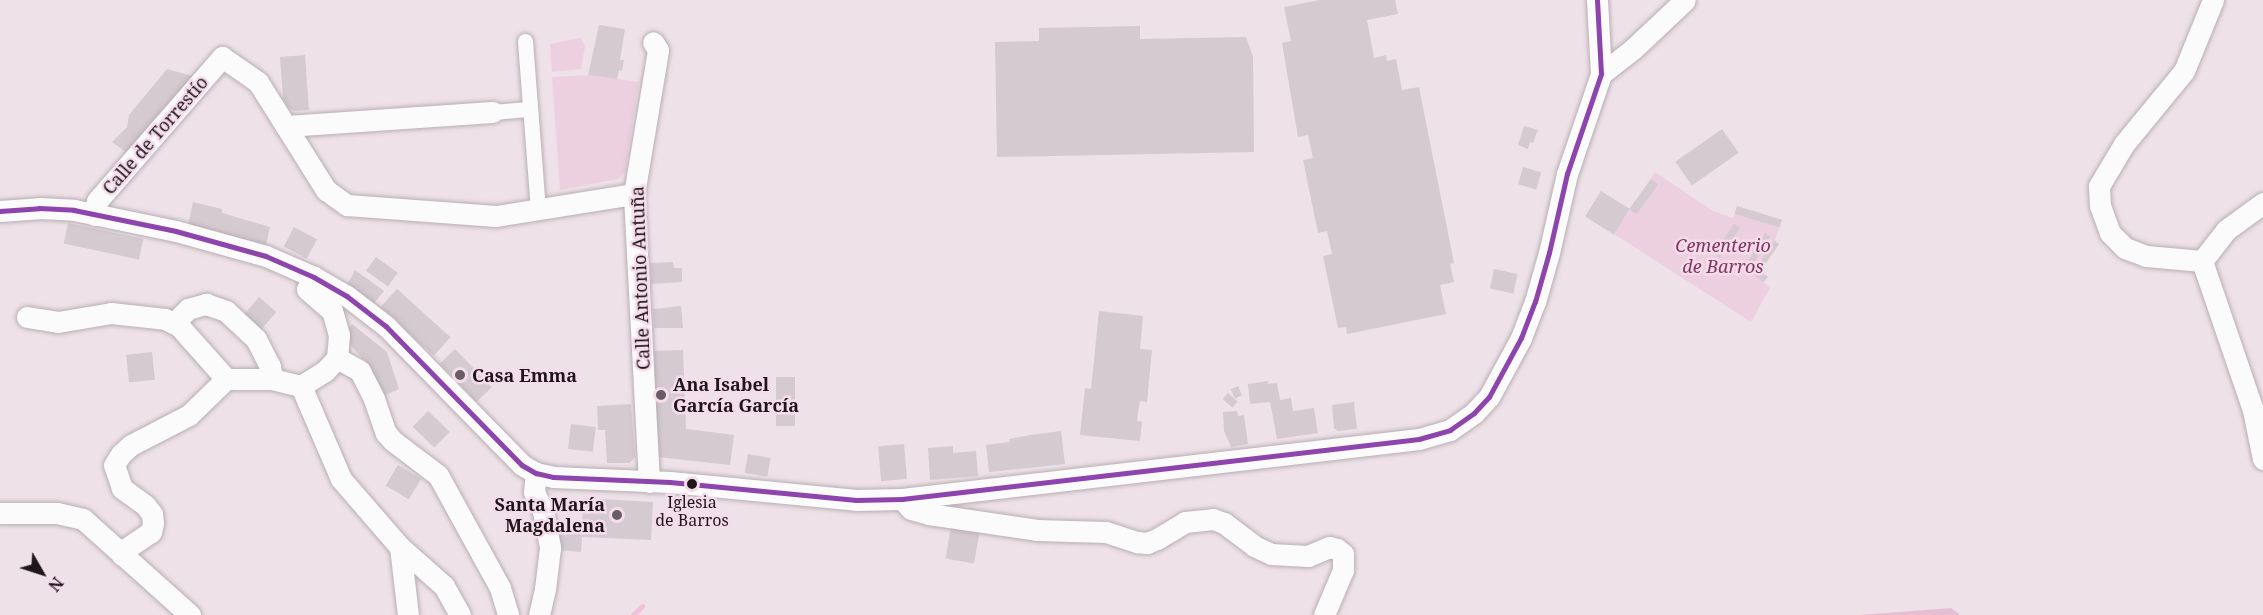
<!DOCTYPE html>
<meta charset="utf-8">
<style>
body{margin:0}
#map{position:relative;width:2263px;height:615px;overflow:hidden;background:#eee2e8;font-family:"Noto Serif",serif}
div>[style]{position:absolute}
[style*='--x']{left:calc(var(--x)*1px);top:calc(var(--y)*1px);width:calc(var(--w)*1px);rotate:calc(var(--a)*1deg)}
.green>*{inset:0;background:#ecd0df}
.forest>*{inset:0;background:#e5bed4}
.stream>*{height:5px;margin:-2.5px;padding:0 2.5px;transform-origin:2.5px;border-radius:2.5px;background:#f1c0db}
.building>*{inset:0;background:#d4cacf;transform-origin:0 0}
.roads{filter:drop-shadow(0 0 2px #b8aeb3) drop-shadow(0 0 2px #b8aeb3)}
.pedestrian>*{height:15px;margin:-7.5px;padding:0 7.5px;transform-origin:7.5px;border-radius:7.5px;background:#fcfbfc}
.minor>*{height:21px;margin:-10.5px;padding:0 10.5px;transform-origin:10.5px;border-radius:10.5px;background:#fcfbfc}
.bus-1>*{height:4.5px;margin:-2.25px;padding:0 2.25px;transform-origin:2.25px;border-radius:2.25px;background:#8e44ad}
.dots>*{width:16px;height:16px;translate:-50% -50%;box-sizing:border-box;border:3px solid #f4dce9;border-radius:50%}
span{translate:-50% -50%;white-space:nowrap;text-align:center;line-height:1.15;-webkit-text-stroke:5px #f4dce9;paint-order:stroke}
.bus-label{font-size:16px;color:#1f161b}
.street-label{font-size:18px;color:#1f161b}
.park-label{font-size:18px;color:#7f3664;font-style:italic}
.poi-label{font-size:18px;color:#1f161b;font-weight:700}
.left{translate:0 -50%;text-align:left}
.right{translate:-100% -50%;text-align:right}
.north{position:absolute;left:12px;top:543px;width:60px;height:60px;-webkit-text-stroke:4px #f4dce9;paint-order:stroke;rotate:129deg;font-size:16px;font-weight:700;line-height:24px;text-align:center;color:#1f161b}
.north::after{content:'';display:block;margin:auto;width:21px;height:27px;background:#1f161b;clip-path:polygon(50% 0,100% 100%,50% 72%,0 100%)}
</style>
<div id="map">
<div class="green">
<i style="clip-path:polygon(580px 38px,585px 46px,581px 69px,552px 72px,550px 44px)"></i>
<i style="clip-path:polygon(588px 75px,639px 82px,625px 172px,618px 179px,560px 190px,552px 77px)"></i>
<i style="clip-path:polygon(1655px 172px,1713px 211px,1733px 218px,1737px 206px,1782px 220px,1775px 240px,1779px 244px,1761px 271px,1768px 277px,1763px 282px,1770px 288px,1751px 322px,1614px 234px)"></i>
</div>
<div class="forest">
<i style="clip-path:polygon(1951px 608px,1960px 615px,1860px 615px)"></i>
</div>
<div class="stream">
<i style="--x:633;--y:615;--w:13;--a:-45"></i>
</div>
<div class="building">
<i style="clip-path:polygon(1320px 0,1395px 0,1398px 14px,1367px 20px,1374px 58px,1386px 55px,1387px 61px,1396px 59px,1402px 90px,1419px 87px,1454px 263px,1450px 264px,1454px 282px,1440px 285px,1446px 314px,1347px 334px,1346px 327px,1338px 328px,1323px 256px,1332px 254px,1327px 231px,1318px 233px,1303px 160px,1313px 158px,1308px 135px,1298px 137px,1282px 43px,1291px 41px,1284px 7px)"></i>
<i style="clip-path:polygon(599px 25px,625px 29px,620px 60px,624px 60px,622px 71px,619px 70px,617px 79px,588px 75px)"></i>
<i style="clip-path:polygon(1140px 26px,1140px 39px,1246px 37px,1253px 57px,1254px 152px,997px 157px,995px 42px,1039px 41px,1039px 28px)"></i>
<i style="clip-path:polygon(305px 55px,309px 110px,295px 111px,289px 109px,283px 99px,280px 57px)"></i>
<i style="clip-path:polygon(167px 69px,196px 77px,130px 155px,112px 142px,127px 127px,129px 115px)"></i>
<i style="clip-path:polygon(1524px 126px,1538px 130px,1533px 143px,1530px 142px,1528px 149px,1518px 145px)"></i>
<i style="left:1722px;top:129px;width:29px;height:57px;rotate:55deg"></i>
<i style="left:1523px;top:167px;width:19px;height:18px;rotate:16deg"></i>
<i style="left:1651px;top:179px;width:9px;height:37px;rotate:36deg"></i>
<i style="left:1601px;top:191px;width:34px;height:30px;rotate:32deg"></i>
<i style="clip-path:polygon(193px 202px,222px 209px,222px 213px,270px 227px,266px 245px,188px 225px)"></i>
<i style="left:1737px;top:206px;width:47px;height:8px;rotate:17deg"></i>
<i style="left:68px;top:223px;width:77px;height:21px;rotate:12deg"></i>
<i style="left:1734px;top:224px;width:7px;height:36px;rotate:34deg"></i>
<i style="left:294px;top:227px;width:26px;height:22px;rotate:28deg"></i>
<i style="left:1765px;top:233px;width:6px;height:42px;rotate:31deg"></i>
<i style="clip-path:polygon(1774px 241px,1779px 244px,1760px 271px,1768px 277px,1763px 282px,1752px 273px)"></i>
<i style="left:376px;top:257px;width:27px;height:17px;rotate:36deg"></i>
<i style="clip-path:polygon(673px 262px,674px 268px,682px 268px,682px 282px,651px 284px,650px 263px)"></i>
<i style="left:1494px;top:269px;width:24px;height:20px;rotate:12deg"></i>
<i style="clip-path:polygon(355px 270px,384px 291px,374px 303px,347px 285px)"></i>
<i style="left:397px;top:289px;width:72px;height:25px;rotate:42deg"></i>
<i style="left:259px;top:297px;width:23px;height:27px;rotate:41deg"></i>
<i style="clip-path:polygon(681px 306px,683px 328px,654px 328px,653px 309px)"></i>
<i style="clip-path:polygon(1099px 311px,1143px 316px,1140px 349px,1152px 350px,1147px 402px,1140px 401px,1138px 412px,1137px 421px,1142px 422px,1140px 441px,1080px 435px,1085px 388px,1091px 389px)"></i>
<i style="clip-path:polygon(352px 324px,387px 352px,399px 389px,382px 397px,365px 361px,343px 337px)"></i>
<i style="left:455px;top:349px;width:53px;height:21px;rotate:46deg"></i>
<i style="clip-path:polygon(683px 350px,686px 429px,734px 435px,730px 465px,657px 457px,651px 351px)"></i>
<i style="left:152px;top:352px;width:28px;height:26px;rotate:84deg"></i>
<i style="left:776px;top:377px;width:19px;height:49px"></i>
<i style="clip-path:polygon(1268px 381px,1268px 384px,1277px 383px,1280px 400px,1291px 398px,1293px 411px,1314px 408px,1318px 433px,1277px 439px,1270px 402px,1250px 404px,1248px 384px)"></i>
<i style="left:1238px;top:386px;width:10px;height:8px;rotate:66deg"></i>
<i style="left:1228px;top:393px;width:13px;height:8px;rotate:42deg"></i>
<i style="clip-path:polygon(1354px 402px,1357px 429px,1338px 431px,1334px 428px,1332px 405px)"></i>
<i style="clip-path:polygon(631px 404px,635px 457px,630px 463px,607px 463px,605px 430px,598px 430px,597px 406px)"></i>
<i style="left:428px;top:411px;width:30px;height:22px;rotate:44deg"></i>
<i style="clip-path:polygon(1237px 411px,1238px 416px,1244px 415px,1248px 444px,1231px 447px,1224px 431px,1223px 412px)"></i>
<i style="left:571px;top:424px;width:25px;height:25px;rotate:7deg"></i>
<i style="clip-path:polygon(1061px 431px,1065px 464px,989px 472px,986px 445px,1010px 442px,1009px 439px,1030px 435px)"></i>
<i style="left:904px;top:444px;width:35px;height:26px;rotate:85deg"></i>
<i style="clip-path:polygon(953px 446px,953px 453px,976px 451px,978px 476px,930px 480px,928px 448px)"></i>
<i style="left:748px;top:454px;width:23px;height:19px;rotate:10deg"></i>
<i style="left:398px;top:465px;width:27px;height:24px;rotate:31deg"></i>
<i style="clip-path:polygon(583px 498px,653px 502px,651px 540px,582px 537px,581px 552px,558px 550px,559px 529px,582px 530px)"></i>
<i style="left:951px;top:527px;width:29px;height:32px;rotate:10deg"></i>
</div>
<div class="roads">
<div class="pedestrian">
<i style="--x:525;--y:41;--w:169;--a:85.6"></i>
<i style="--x:493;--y:112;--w:37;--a:-5"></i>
</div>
<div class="minor">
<i style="--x:1601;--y:74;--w:41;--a:-38"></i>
<i style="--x:1633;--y:49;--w:71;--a:-43.3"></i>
<i style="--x:286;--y:126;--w:207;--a:-3.9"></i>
<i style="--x:0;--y:211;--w:39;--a:-4"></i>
<i style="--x:39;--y:208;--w:35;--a:3"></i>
<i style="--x:74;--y:210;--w:104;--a:11.6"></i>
<i style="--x:176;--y:231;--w:93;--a:15.5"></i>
<i style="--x:266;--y:256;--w:52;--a:23.6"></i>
<i style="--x:314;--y:277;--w:38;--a:30"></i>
<i style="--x:347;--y:296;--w:49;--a:37.6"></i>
<i style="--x:386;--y:326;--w:194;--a:45.6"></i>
<i style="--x:522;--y:465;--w:16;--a:30"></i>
<i style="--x:536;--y:473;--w:17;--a:13"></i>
<i style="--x:553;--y:477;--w:117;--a:2.4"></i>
<i style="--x:670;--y:482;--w:187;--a:5.5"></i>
<i style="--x:856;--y:500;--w:46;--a:-1.2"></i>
<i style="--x:902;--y:499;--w:520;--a:-6.62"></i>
<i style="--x:1419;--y:439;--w:32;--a:-16"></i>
<i style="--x:1450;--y:430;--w:29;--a:-35"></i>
<i style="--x:1474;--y:413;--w:22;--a:-47"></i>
<i style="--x:1489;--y:397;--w:67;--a:-61.5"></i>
<i style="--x:1521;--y:338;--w:39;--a:-69"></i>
<i style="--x:1535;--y:302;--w:51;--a:-74.1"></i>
<i style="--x:1549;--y:253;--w:81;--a:-77.2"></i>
<i style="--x:1567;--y:174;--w:106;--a:-71.2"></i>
<i style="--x:1601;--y:74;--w:74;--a:-93.1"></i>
<i style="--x:95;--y:215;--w:14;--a:-82"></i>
<i style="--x:97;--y:201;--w:191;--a:-49"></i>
<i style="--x:222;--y:57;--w:44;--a:34.8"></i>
<i style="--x:258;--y:82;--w:128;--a:57.8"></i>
<i style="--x:326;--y:190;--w:26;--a:36"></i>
<i style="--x:347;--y:205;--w:149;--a:4.2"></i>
<i style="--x:496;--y:216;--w:140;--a:-9.1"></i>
<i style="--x:2202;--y:261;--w:56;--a:-174.9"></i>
<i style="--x:2146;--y:256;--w:22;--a:-159"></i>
<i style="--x:2125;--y:248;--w:21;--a:-135"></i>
<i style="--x:2110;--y:233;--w:29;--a:-110"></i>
<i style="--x:2100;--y:206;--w:20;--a:-93"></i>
<i style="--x:2099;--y:186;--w:49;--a:-59.2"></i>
<i style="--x:2124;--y:144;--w:94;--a:-50.6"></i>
<i style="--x:2184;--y:71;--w:77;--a:-67.8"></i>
<i style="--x:2202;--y:261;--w:157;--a:71.1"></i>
<i style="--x:2253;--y:410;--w:50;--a:78.5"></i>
<i style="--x:2202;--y:261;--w:39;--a:-52"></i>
<i style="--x:2226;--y:230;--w:46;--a:-36.1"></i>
<i style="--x:27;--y:317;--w:31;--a:9"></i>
<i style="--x:58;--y:322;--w:54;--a:-9.6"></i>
<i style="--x:111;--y:313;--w:54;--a:6.3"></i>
<i style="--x:165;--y:319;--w:16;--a:27"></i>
<i style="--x:179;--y:326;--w:71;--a:48.4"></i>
<i style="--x:174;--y:323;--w:20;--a:-45"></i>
<i style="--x:188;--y:309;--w:19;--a:-16"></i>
<i style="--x:206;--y:304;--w:21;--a:19"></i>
<i style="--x:226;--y:311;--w:41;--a:43"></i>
<i style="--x:256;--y:339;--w:30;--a:63"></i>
<i style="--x:270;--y:366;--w:13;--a:81"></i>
<i style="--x:337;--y:358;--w:26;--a:29"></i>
<i style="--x:360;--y:371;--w:31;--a:63"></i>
<i style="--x:374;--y:399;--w:36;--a:71"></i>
<i style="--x:386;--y:433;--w:11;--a:49"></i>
<i style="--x:393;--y:441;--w:56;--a:37.1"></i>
<i style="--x:438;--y:475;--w:129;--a:61.2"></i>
<i style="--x:500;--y:588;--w:28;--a:73"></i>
<i style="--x:301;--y:386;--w:101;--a:66.7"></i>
<i style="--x:341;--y:479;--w:90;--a:49.1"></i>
<i style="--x:400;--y:547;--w:59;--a:41.6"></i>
<i style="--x:444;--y:586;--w:33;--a:61"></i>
<i style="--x:536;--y:473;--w:19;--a:96"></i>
<i style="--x:534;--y:492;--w:21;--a:65"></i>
<i style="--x:543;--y:511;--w:38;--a:79"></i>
<i style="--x:550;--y:548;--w:41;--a:97"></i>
<i style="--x:545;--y:589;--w:27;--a:103"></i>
<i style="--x:649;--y:482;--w:288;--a:-93"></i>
<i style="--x:634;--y:194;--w:146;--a:-80.5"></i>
<i style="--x:658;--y:50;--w:9;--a:-122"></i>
<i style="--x:902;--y:499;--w:13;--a:48"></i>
<i style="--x:911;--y:509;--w:19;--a:16"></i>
<i style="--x:929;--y:514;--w:109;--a:8.4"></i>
<i style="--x:1037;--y:530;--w:69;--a:1.7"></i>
<i style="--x:1106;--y:532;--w:33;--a:18"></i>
<i style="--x:1137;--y:542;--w:10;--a:6"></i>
<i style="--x:1147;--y:543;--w:11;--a:-22"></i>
<i style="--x:1157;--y:539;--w:33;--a:-31"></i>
<i style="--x:1185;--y:522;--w:28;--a:-6"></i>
<i style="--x:1213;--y:519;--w:12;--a:20"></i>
<i style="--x:1224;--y:523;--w:38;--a:37"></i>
<i style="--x:1254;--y:546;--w:19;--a:25"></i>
<i style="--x:1271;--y:554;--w:37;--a:3"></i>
<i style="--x:1308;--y:556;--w:23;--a:-23"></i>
<i style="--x:1329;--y:547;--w:8;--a:14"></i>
<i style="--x:1337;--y:549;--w:8;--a:40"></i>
<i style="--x:1343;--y:554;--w:16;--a:90"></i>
<i style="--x:1343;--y:570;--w:49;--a:112.9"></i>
<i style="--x:0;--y:513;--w:57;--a:0"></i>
<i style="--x:57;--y:513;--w:27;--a:13"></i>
<i style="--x:83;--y:519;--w:144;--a:41.9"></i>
<i style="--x:400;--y:547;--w:68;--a:83.3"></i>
<i style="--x:122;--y:555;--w:9;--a:-54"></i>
<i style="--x:127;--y:548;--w:29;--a:-34"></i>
<i style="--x:151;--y:532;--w:9;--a:-77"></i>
<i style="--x:153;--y:523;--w:9;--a:-96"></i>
<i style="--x:152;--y:514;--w:11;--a:-128"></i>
<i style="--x:145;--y:505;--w:29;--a:-144"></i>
<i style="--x:122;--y:488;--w:24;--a:-109"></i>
<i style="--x:114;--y:465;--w:13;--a:-58"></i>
<i style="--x:121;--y:454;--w:13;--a:-42"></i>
<i style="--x:131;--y:445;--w:65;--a:-27.3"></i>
<i style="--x:189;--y:415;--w:52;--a:-44.2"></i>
<i style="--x:226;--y:379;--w:46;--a:0"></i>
<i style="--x:272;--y:379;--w:30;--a:14"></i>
<i style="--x:301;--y:386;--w:28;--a:-32"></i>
<i style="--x:325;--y:371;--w:18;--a:-47"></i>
<i style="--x:337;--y:358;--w:23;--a:-85"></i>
<i style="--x:339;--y:335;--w:25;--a:-106"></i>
<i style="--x:332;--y:311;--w:33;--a:-139"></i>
<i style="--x:307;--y:289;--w:14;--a:-60"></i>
</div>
</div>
<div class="bus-1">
<i style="--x:0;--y:211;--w:39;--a:-4"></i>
<i style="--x:39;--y:208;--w:35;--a:3"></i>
<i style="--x:74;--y:210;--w:104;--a:11.6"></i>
<i style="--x:176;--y:231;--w:93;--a:15.5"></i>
<i style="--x:266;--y:256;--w:52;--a:23.6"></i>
<i style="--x:314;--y:277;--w:38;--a:30"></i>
<i style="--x:347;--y:296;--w:49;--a:37.6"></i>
<i style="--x:386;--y:326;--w:194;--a:45.6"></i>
<i style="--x:522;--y:465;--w:16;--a:30"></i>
<i style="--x:536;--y:473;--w:17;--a:13"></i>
<i style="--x:553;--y:477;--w:117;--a:2.4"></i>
<i style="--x:670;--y:482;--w:187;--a:5.5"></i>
<i style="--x:856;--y:500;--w:46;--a:-1.2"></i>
<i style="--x:902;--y:499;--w:520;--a:-6.62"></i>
<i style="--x:1419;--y:439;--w:32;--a:-16"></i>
<i style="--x:1450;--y:430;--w:29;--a:-35"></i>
<i style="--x:1474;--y:413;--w:22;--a:-47"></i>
<i style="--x:1489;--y:397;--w:67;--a:-61.5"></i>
<i style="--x:1521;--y:338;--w:39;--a:-69"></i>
<i style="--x:1535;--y:302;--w:51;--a:-74.1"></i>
<i style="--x:1549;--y:253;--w:81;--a:-77.2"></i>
<i style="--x:1567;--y:174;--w:106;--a:-71.2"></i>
<i style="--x:1601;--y:74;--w:74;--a:-93.1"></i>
</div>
<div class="dots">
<i style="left:460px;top:375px;background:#675d63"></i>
<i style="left:661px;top:395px;background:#675d63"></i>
<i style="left:692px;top:484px;background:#1f161b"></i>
<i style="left:617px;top:515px;background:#675d63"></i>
</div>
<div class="bus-label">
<span style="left:692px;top:511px">Iglesia<br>de Barros</span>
</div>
<div class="street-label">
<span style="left:155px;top:135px;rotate:-49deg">Calle de Torrestío</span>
<span style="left:640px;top:278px;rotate:-92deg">Calle Antonio Antuña</span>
</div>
<div class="park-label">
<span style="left:1723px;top:256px">Cementerio<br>de Barros</span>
</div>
<div class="poi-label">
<span class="left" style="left:472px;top:375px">Casa Emma</span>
<span class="left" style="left:673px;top:395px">Ana Isabel<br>García García</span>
<span class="right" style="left:605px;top:515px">Santa María<br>Magdalena</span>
</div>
<div class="north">N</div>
</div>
